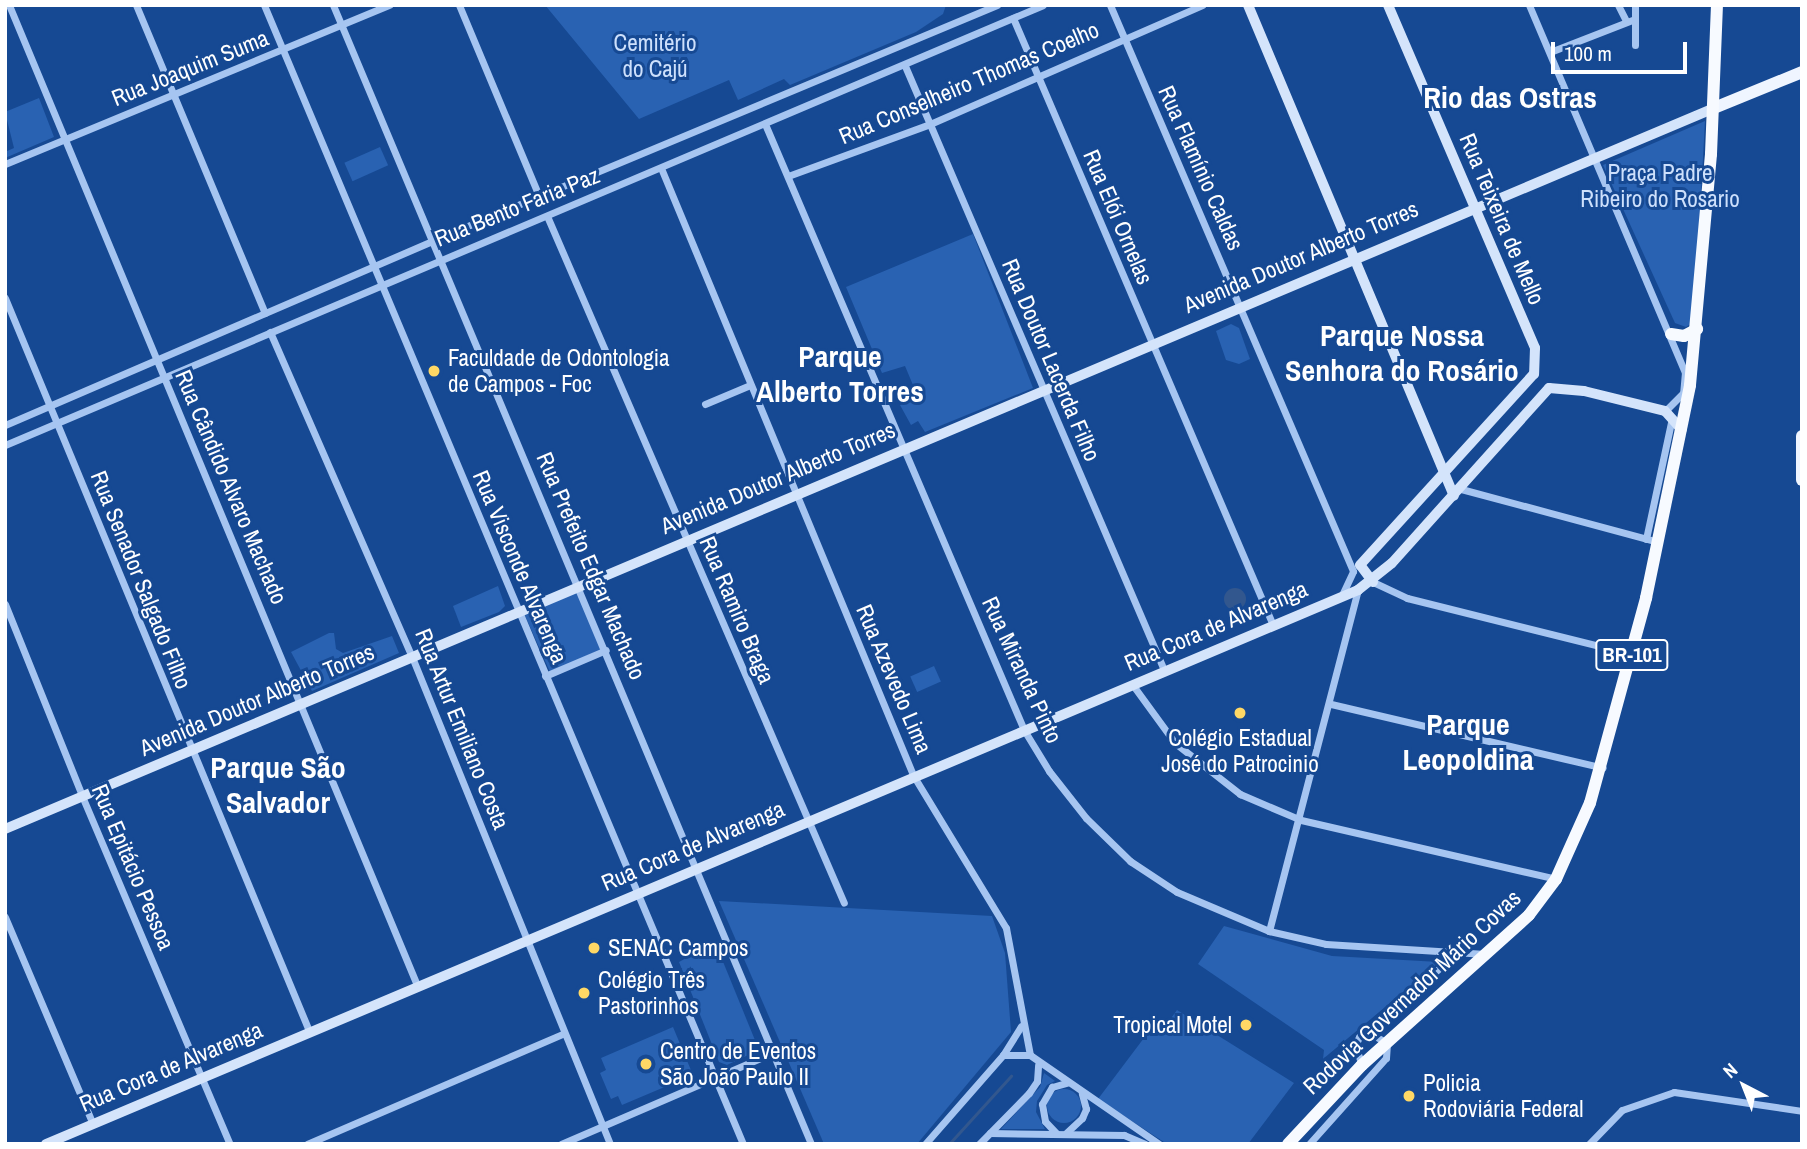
<!DOCTYPE html>
<meta charset="utf-8">
<style>
body{margin:0}
#map{position:relative;width:1807px;height:1149px;overflow:hidden;background:#164993;font-family:"Archivo Narrow",sans-serif}
div>[style]{position:absolute}
[style*='--x']{left:calc(var(--x)*1px);top:calc(var(--y)*1px);width:calc(var(--w)*1px);rotate:calc(var(--a)*1deg)}
.green>*{inset:0;background:#2962b2;transform-origin:0 0}
.round{border-radius:50%}
.water>*{inset:0;background:#32578e}
.stream>*{height:2.5px;margin:-1.25px;padding:0 1.25px;transform-origin:1.25px;border-radius:1.25px;background:#32578e}
.minor>*{height:7px;margin:-3.5px;padding:0 3.5px;transform-origin:3.5px;border-radius:3.5px;background:#a6c5f1}
.secondary>*{height:10px;margin:-5px;padding:0 5px;transform-origin:5px;border-radius:5px;background:#d4e4fb}
.primary>*{height:12px;margin:-6px;padding:0 6px;transform-origin:6px;border-radius:6px;background:#eff5ff}
.trunk>*{height:12px;margin:-6px;padding:0 6px;transform-origin:6px;border-radius:6px;background:#f7faff}
.dots>*{width:19px;height:19px;translate:-50% -50%;box-sizing:border-box;border:4px solid #164993;border-radius:50%}
span{translate:-50% -50%;white-space:nowrap;text-align:center;line-height:1.15;-webkit-text-stroke:6px #164993;paint-order:stroke}
.shield-label span{padding:2px 5px;background:#164993;border:2px solid;border-radius:5px;-webkit-text-stroke-width:0}
.shield-label{font-size:21px;color:#fff;font-weight:700}
.park-label{font-size:23px;color:#cde0fc}
.street-label{font-size:23px;color:#fff}
.poi-label{font-size:23px;color:#fff}
.left{translate:0 -50%;text-align:left}
.right{translate:-100% -50%;text-align:right}
.district-label{font-size:30px;color:#fff;font-weight:700}
.frame{position:absolute;inset:0;border:7px solid #fff;pointer-events:none}
.north{position:absolute;left:1709px;top:1051px;width:70px;height:70px;-webkit-text-stroke:5px #164993;paint-order:stroke;rotate:318deg;font-size:19px;font-weight:700;line-height:28px;text-align:center;color:#fff}
.north::after{content:'';display:block;margin:auto;width:24px;height:32px;background:#fff;clip-path:polygon(50% 0,100% 100%,50% 72%,0 100%)}
.scale{position:absolute;left:1551px;top:42px;width:136px;height:32px;box-sizing:border-box;border:4px solid #fff;border-top:0;padding-left:9px;font-size:21px;line-height:24px;white-space:nowrap;color:#fff;-webkit-text-stroke:5px #164993;paint-order:stroke}
</style>
<div id="map">
<div class="green">
<i style="clip-path:polygon(545px 5px,946px 5px,943px 14px,916px 32px,790px 85px,784px 79px,738px 100px,729px 80px,639px 119px)"></i>
<i style="clip-path:polygon(39px 98px,54px 137px,5px 158px,5px 152px,14px 148px,5px 112px)"></i>
<i style="clip-path:polygon(1705px 121px,1694px 322px,1686px 327px,1675px 323px,1603px 165px)"></i>
<i style="left:380px;top:147px;width:20px;height:39px;rotate:66deg"></i>
<i style="clip-path:polygon(973px 234px,1033px 388px,925px 432px,918px 421px,911px 425px,900px 405px,918px 397px,905px 366px,882px 373px,846px 287px)"></i>
<i style="clip-path:polygon(1231px 324px,1239px 328px,1250px 359px,1239px 364px,1226px 360px,1216px 331px)"></i>
<i style="clip-path:polygon(498px 586px,505px 606px,499px 612px,461px 627px,453px 606px)"></i>
<i style="left:577px;top:590px;width:64px;height:58px;rotate:66deg"></i>
<i style="clip-path:polygon(329px 633px,334px 633px,336px 649px,343px 653px,392px 636px,399px 653px,312px 691px,291px 652px)"></i>
<i style="left:934px;top:666px;width:17px;height:26px;rotate:66deg"></i>
<i style="clip-path:polygon(719px 901px,992px 916px,1005px 953px,1011px 1032px,917px 1144px,824px 1144px)"></i>
<i style="clip-path:polygon(1224px 926px,1332px 956px,1439px 962px,1323px 1059px,1324px 1050px,1198px 964px)"></i>
<i style="clip-path:polygon(715px 942px,759px 1050px,727px 1065px,719px 1062px,679px 962px)"></i>
<i style="clip-path:polygon(1177px 1010px,1294px 1083px,1248px 1144px,1167px 1144px,1098px 1099px,1159px 1018px,1169px 1021px)"></i>
<i style="clip-path:polygon(673px 1027px,693px 1075px,622px 1105px,618px 1096px,611px 1099px,600px 1073px,606px 1070px,601px 1058px)"></i>
<i style="clip-path:polygon(1044px 1073px,1055px 1081px,1047px 1085px,1037px 1101px,1036px 1112px,1045px 1129px,1001px 1129px,1040px 1087px)"></i>
<i class="round" style="left:1047px;top:1089px;width:34px;height:34px"></i>
</div>
<div class="water">
<i class="round" style="left:1224px;top:588px;width:22px;height:22px"></i>
</div>
<div class="stream">
<i style="--x:949;--y:1144;--w:92;--a:-47.6"></i>
</div>
<div class="minor">
<i style="--x:9;--y:5;--w:1062;--a:67.4"></i>
<i style="--x:136;--y:5;--w:334;--a:67.3"></i>
<i style="--x:264;--y:5;--w:1236;--a:67.19"></i>
<i style="--x:333;--y:5;--w:1235;--a:67.23"></i>
<i style="--x:459;--y:5;--w:207;--a:67.3"></i>
<i style="--x:1110;--y:5;--w:616;--a:66.76"></i>
<i style="--x:1529;--y:5;--w:399;--a:67"></i>
<i style="--x:1685;--y:372;--w:21;--a:95"></i>
<i style="--x:1683;--y:393;--w:25;--a:135"></i>
<i style="--x:1618;--y:5;--w:18;--a:63"></i>
<i style="--x:1635;--y:5;--w:40;--a:90"></i>
<i style="--x:1013;--y:18;--w:658;--a:66.82"></i>
<i style="--x:1550;--y:52;--w:91;--a:-21.2"></i>
<i style="--x:905;--y:66;--w:657;--a:66.79"></i>
<i style="--x:765;--y:124;--w:659;--a:66.86"></i>
<i style="--x:1024;--y:730;--w:48;--a:58.6"></i>
<i style="--x:1049;--y:771;--w:60;--a:51.8"></i>
<i style="--x:1086;--y:818;--w:62;--a:44.3"></i>
<i style="--x:1130;--y:861;--w:56;--a:33.4"></i>
<i style="--x:1177;--y:892;--w:100;--a:23"></i>
<i style="--x:1269;--y:931;--w:58;--a:12.8"></i>
<i style="--x:1326;--y:944;--w:160;--a:3.6"></i>
<i style="--x:5;--y:164;--w:416;--a:-22.5"></i>
<i style="--x:661;--y:168;--w:657;--a:67.45"></i>
<i style="--x:913;--y:775;--w:179;--a:58.7"></i>
<i style="--x:1006;--y:928;--w:129;--a:79.3"></i>
<i style="--x:1030;--y:1055;--w:157;--a:34.6"></i>
<i style="--x:788;--y:176;--w:151;--a:-20.1"></i>
<i style="--x:930;--y:124;--w:297;--a:-23.6"></i>
<i style="--x:547;--y:216;--w:748;--a:66.62"></i>
<i style="--x:5;--y:298;--w:794;--a:67.47"></i>
<i style="--x:270;--y:332;--w:355;--a:66.4"></i>
<i style="--x:412;--y:657;--w:526;--a:67.87"></i>
<i style="--x:705;--y:404;--w:49;--a:-22.9"></i>
<i style="--x:5;--y:425;--w:467;--a:-23.3"></i>
<i style="--x:434;--y:240;--w:610;--a:-22.66"></i>
<i style="--x:5;--y:445;--w:1127;--a:-22.97"></i>
<i style="--x:1461;--y:489;--w:201;--a:15"></i>
<i style="--x:1646;--y:539;--w:124;--a:-77.9"></i>
<i style="--x:1373;--y:582;--w:38;--a:25"></i>
<i style="--x:1407;--y:598;--w:231;--a:14"></i>
<i style="--x:1342;--y:595;--w:26;--a:-65"></i>
<i style="--x:5;--y:604;--w:207;--a:68.1"></i>
<i style="--x:82;--y:796;--w:378;--a:67"></i>
<i style="--x:545;--y:676;--w:66;--a:-23.1"></i>
<i style="--x:1132;--y:684;--w:73;--a:53.9"></i>
<i style="--x:1175;--y:743;--w:83;--a:38.1"></i>
<i style="--x:1240;--y:794;--w:66;--a:23.1"></i>
<i style="--x:1301;--y:820;--w:262;--a:13"></i>
<i style="--x:1331;--y:704;--w:279;--a:13.2"></i>
<i style="--x:5;--y:917;--w:225;--a:67"></i>
<i style="--x:1269;--y:931;--w:352;--a:-75.4"></i>
<i style="--x:1003;--y:1055;--w:27;--a:0"></i>
<i style="--x:1362;--y:1065;--w:20;--a:-110"></i>
<i style="--x:1355;--y:1046;--w:10;--a:-66"></i>
<i style="--x:1359;--y:1037;--w:129;--a:-40.6"></i>
<i style="--x:990;--y:1133;--w:134;--a:0.9"></i>
<i style="--x:1124;--y:1135;--w:23;--a:23"></i>
<i style="--x:1056;--y:1133;--w:16;--a:-133"></i>
<i style="--x:1045;--y:1121;--w:17;--a:-100"></i>
<i style="--x:1042;--y:1104;--w:20;--a:-60"></i>
<i style="--x:1052;--y:1087;--w:15;--a:-16"></i>
<i style="--x:1066;--y:1133;--w:22;--a:-43"></i>
<i style="--x:1082;--y:1118;--w:10;--a:-66"></i>
<i style="--x:1086;--y:1109;--w:16;--a:-105"></i>
<i style="--x:307;--y:1144;--w:279;--a:-23.3"></i>
<i style="--x:561;--y:1144;--w:230;--a:-23.3"></i>
<i style="--x:925;--y:1144;--w:118;--a:-48.8"></i>
<i style="--x:1003;--y:1055;--w:34;--a:-58"></i>
<i style="--x:979;--y:1144;--w:71;--a:-45.6"></i>
<i style="--x:1029;--y:1093;--w:14;--a:-56"></i>
<i style="--x:1037;--y:1081;--w:16;--a:-86"></i>
<i style="--x:1309;--y:1144;--w:115;--a:-48.2"></i>
<i style="--x:1386;--y:1058;--w:15;--a:-86"></i>
<i style="--x:1387;--y:1043;--w:24;--a:-150"></i>
<i style="--x:1589;--y:1144;--w:47;--a:-45.9"></i>
<i style="--x:1622;--y:1110;--w:55;--a:-19.1"></i>
<i style="--x:1674;--y:1092;--w:129;--a:8.4"></i>
</div>
<div class="secondary">
<i style="--x:1248;--y:5;--w:532;--a:67.24"></i>
<i style="--x:1388;--y:5;--w:373;--a:66.8"></i>
<i style="--x:1535;--y:348;--w:26;--a:92"></i>
<i style="--x:1549;--y:388;--w:35;--a:5"></i>
<i style="--x:1584;--y:391;--w:83;--a:13.9"></i>
<i style="--x:1665;--y:411;--w:25;--a:48"></i>
<i style="--x:1373;--y:582;--w:21;--a:-127"></i>
<i style="--x:1360;--y:565;--w:258;--a:-47.7"></i>
<i style="--x:5;--y:829;--w:1855;--a:-22.87"></i>
<i style="--x:46;--y:1144;--w:1424;--a:-22.89"></i>
<i style="--x:1358;--y:590;--w:43;--a:-38.5"></i>
<i style="--x:1392;--y:563;--w:235;--a:-48.1"></i>
</div>
<div class="primary">
<i style="--x:1714;--y:108;--w:95;--a:-22.2"></i>
<i style="--x:1802;--y:436;--w:44;--a:90"></i>
</div>
<div class="trunk">
<i style="--x:1671;--y:334;--w:13;--a:9"></i>
<i style="--x:1684;--y:336;--w:15;--a:-28"></i>
<i style="--x:1288;--y:1144;--w:108;--a:-46.9"></i>
<i style="--x:1362;--y:1065;--w:224;--a:-41.9"></i>
<i style="--x:1529;--y:915;--w:45;--a:-53.1"></i>
<i style="--x:1556;--y:879;--w:83;--a:-65.9"></i>
<i style="--x:1590;--y:803;--w:213;--a:-74.7"></i>
<i style="--x:1646;--y:598;--w:217;--a:-78.3"></i>
<i style="--x:1690;--y:385;--w:232;--a:-84.8"></i>
<i style="--x:1711;--y:154;--w:149;--a:-87.7"></i>
</div>
<div class="dots">
<i style="left:434px;top:371px;background:#ffd865"></i>
<i style="left:1240px;top:713px;background:#ffd865"></i>
<i style="left:594px;top:948px;background:#ffd865"></i>
<i style="left:584px;top:993px;background:#ffd865"></i>
<i style="left:1246px;top:1025px;background:#ffd865"></i>
<i style="left:646px;top:1064px;background:#ffd865"></i>
<i style="left:1409px;top:1096px;background:#ffd865"></i>
</div>
<div class="shield-label">
<span style="left:1632px;top:655px">BR-101</span>
</div>
<div class="park-label">
<span style="left:655px;top:56px">Cemitério<br>do Cajú</span>
<span style="left:1660px;top:186px">Praça Padre<br>Ribeiro do Rosario</span>
</div>
<div class="street-label">
<span style="left:190px;top:68px;rotate:-22deg">Rua Joaquim Suma</span>
<span style="left:969px;top:83px;rotate:-23deg">Rua Conselheiro Thomas Coelho</span>
<span style="left:1201px;top:168px;rotate:66deg">Rua Flamínio Caldas</span>
<span style="left:517px;top:207px;rotate:-22deg">Rua Bento Faria Paz</span>
<span style="left:1118px;top:217px;rotate:67deg">Rua Elói Ornelas</span>
<span style="left:1502px;top:219px;rotate:67deg">Rua Teixeira de Mello</span>
<span style="left:1301px;top:257px;rotate:-23deg">Avenida Doutor Alberto Torres</span>
<span style="left:1051px;top:360px;rotate:67deg">Rua Doutor Lacerda Filho</span>
<span style="left:778px;top:478px;rotate:-23deg">Avenida Doutor Alberto Torres</span>
<span style="left:231px;top:487px;rotate:67deg">Rua Cândido Alvaro Machado</span>
<span style="left:591px;top:566px;rotate:67deg">Rua Prefeito Edgar Machado</span>
<span style="left:520px;top:567px;rotate:67deg">Rua Visconde Alvarenga</span>
<span style="left:141px;top:580px;rotate:68deg">Rua Senador Salgado Filho</span>
<span style="left:737px;top:610px;rotate:67deg">Rua Ramiro Braga</span>
<span style="left:1216px;top:626px;rotate:-23deg">Rua Cora de Alvarenga</span>
<span style="left:1022px;top:670px;rotate:65deg">Rua Miranda Pinto</span>
<span style="left:894px;top:679px;rotate:67deg">Rua Azevedo Lima</span>
<span style="left:257px;top:700px;rotate:-23deg">Avenida Doutor Alberto Torres</span>
<span style="left:462px;top:729px;rotate:68deg">Rua Artur Emiliano Costa</span>
<span style="left:693px;top:846px;rotate:-23deg">Rua Cora de Alvarenga</span>
<span style="left:133px;top:867px;rotate:67deg">Rua Epitácio Pessoa</span>
<span style="left:1412px;top:992px;rotate:-43deg">Rodovia Governador Mário Covas</span>
<span style="left:171px;top:1067px;rotate:-23deg">Rua Cora de Alvarenga</span>
</div>
<div class="poi-label">
<span class="left" style="left:448px;top:371px">Faculdade de Odontologia<br>de Campos - Foc</span>
<span style="left:1240px;top:751px">Colégio Estadual<br>José do Patrocinio</span>
<span class="left" style="left:608px;top:948px">SENAC Campos</span>
<span class="left" style="left:598px;top:993px">Colégio Três<br>Pastorinhos</span>
<span class="right" style="left:1232px;top:1025px">Tropical Motel</span>
<span class="left" style="left:660px;top:1064px">Centro de Eventos<br>São João Paulo II</span>
<span class="left" style="left:1423px;top:1096px">Policia<br>Rodoviária Federal</span>
</div>
<div class="district-label">
<span style="left:1510px;top:97px">Rio das Ostras</span>
<span style="left:1402px;top:352px">Parque Nossa<br>Senhora do Rosário</span>
<span style="left:840px;top:373px">Parque<br>Alberto Torres</span>
<span style="left:1468px;top:741px">Parque<br>Leopoldina</span>
<span style="left:278px;top:784px">Parque São<br>Salvador</span>
</div>
<div class="frame"></div>
<div class="north">N</div>
<div class="scale">100 m</div>
</div>
